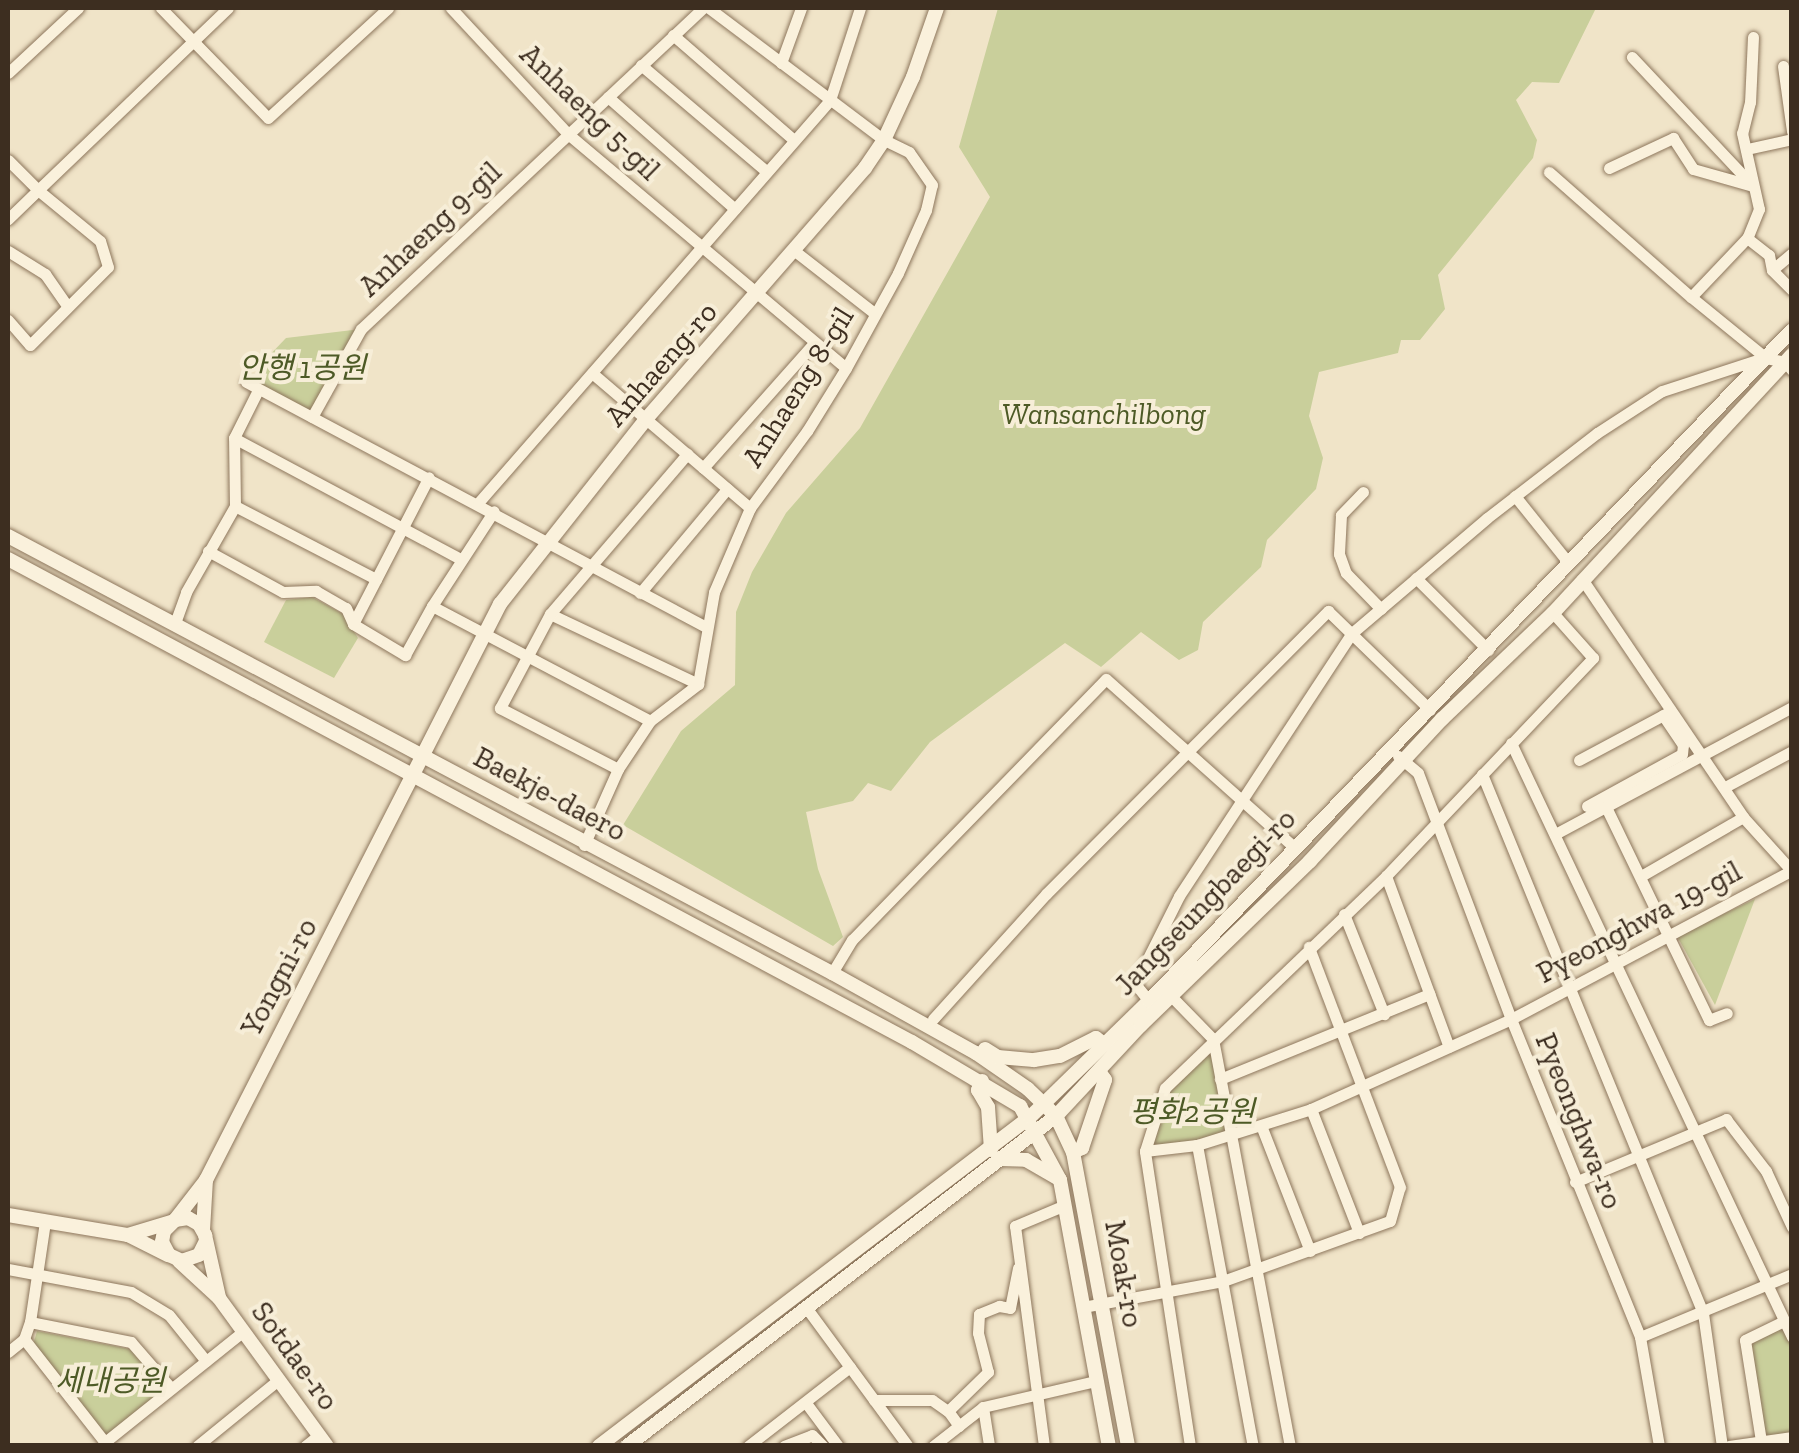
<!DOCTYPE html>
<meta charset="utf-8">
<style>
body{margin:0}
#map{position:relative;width:1799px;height:1453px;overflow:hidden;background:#f0e4c8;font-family:"Zilla Slab","Noto Sans KR",serif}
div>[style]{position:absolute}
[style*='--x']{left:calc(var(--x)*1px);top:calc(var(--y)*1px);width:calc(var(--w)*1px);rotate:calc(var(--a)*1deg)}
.green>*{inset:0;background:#c9cf9b}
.roads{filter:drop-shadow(0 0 2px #8d765c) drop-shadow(0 0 2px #8d765c)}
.minor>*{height:11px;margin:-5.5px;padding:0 5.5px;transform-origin:5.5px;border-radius:5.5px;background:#faf1dc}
.tertiary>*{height:14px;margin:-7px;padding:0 7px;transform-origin:7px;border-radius:7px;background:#faf1dc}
span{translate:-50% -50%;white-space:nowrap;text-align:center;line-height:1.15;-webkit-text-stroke:8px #f7eed8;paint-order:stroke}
.street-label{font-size:30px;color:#3d2e20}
.park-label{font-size:30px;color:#4d5a26;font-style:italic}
.frame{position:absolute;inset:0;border:10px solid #3d2e20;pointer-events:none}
</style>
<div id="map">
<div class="green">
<i style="clip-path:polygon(998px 8px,1596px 8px,1559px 83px,1532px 82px,1516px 100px,1537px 140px,1533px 158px,1438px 275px,1445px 309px,1420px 340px,1401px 340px,1398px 353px,1319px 372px,1309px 416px,1323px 458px,1316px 489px,1267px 540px,1261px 567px,1203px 622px,1198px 650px,1179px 660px,1141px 632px,1101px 667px,1065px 643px,930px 742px,891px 791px,868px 783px,853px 801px,806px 812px,818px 869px,843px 937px,833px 946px,623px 825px,681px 731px,735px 685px,736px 612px,752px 572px,786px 513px,860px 428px,990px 197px,959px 147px)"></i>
<i style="clip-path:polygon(361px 329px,312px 417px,258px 390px,264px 361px,286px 338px)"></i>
<i style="clip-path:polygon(312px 597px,343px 614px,358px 638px,334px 678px,264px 642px,286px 600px)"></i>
<i style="clip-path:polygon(1755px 899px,1715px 1005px,1677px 936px)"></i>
<i style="clip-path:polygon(1213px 1039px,1231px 1136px,1145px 1151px,1165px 1088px)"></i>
<i style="clip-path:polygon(1784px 1321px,1791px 1337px,1791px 1437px,1761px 1441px,1745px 1340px)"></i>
<i style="clip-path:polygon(37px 1331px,135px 1350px,165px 1389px,105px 1437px,33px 1345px)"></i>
</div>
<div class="roads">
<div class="minor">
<i style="--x:161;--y:8;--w:153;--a:45.8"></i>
<i style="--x:268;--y:118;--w:163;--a:-42.5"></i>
<i style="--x:451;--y:8;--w:172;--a:47.1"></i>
<i style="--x:568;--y:134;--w:363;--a:40.1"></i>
<i style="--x:673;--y:35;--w:160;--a:41"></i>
<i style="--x:1753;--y:37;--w:65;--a:92.6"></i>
<i style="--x:1750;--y:102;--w:32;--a:104"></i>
<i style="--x:1742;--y:133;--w:78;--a:77.4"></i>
<i style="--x:1759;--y:209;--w:31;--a:112"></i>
<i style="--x:1747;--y:238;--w:28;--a:38"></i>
<i style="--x:1769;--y:255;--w:15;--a:79"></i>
<i style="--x:1772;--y:270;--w:28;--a:45"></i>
<i style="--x:781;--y:63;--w:59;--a:-70"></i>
<i style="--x:641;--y:65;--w:165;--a:40.3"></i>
<i style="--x:1783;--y:66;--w:66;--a:82.1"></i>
<i style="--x:8;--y:73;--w:96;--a:-42.9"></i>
<i style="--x:608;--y:97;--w:169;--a:41.4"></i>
<i style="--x:1747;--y:149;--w:46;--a:-12.5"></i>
<i style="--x:8;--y:160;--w:42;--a:45"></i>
<i style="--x:38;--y:190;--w:42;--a:136"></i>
<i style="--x:1609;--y:168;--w:71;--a:-25.1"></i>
<i style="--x:1673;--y:138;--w:37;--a:57"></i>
<i style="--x:1693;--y:169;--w:62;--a:15.8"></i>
<i style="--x:1753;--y:186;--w:177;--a:-133.2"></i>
<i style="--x:1549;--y:172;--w:189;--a:41.4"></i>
<i style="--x:1691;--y:297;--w:97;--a:39.1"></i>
<i style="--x:1766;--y:358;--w:19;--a:12"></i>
<i style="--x:1785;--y:362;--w:11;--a:49"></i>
<i style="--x:8;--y:251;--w:44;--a:31.9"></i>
<i style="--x:45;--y:274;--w:40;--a:55.1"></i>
<i style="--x:796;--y:252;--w:99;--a:38"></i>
<i style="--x:1772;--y:270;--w:26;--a:-40"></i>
<i style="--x:1691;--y:297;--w:81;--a:-46.5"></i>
<i style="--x:8;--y:320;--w:33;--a:49"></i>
<i style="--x:30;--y:345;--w:110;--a:-45"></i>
<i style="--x:108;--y:267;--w:27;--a:-107"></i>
<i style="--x:100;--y:241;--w:80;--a:-140.6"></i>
<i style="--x:38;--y:190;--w:263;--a:-43.8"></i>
<i style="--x:592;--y:373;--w:208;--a:40.5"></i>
<i style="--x:246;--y:382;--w:521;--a:28.04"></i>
<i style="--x:312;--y:417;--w:101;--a:-60.9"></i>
<i style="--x:361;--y:329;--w:469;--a:-43.2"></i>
<i style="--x:234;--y:438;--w:257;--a:28.1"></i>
<i style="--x:703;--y:468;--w:166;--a:-48.4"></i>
<i style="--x:1363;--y:492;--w:32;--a:134"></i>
<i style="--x:1341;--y:515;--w:39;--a:93"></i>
<i style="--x:1339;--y:554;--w:20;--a:70"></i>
<i style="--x:1346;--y:573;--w:50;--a:45.8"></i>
<i style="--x:1515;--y:496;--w:83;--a:51.3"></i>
<i style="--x:478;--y:503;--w:535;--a:-48.86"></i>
<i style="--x:830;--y:100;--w:97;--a:-71.9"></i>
<i style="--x:235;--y:506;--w:159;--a:27.4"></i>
<i style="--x:208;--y:551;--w:85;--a:28.7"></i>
<i style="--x:283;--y:592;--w:33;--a:-2"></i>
<i style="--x:316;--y:591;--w:34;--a:30"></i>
<i style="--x:346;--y:608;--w:17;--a:66"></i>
<i style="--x:353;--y:624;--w:61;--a:30.8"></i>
<i style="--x:405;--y:655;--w:56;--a:-61.1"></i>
<i style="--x:432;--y:606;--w:246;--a:27.8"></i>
<i style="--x:1416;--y:578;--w:102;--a:45"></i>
<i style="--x:1582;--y:579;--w:287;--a:55.9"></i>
<i style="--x:1743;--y:817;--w:73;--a:47.8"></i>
<i style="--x:640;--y:593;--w:136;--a:-50.1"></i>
<i style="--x:432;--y:606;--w:113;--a:-56.9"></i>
<i style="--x:550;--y:614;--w:164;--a:25.3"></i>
<i style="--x:175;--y:623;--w:33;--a:-70"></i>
<i style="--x:186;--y:592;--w:99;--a:-60.3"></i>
<i style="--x:235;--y:506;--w:68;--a:-90.8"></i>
<i style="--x:234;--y:438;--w:54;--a:-63.4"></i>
<i style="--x:353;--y:624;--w:165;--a:-62.7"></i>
<i style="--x:1511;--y:743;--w:657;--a:64.68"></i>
<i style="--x:1398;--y:756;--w:26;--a:40"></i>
<i style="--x:1418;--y:773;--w:263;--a:69.3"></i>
<i style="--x:1511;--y:1019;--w:343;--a:67.9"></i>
<i style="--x:1640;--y:1337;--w:111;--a:80.1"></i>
<i style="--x:1579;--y:760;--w:98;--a:-28.1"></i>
<i style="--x:618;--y:769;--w:133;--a:-152.7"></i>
<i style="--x:500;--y:708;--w:106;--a:-62"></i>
<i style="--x:550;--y:614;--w:211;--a:-49.4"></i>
<i style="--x:1482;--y:774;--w:583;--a:67.71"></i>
<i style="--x:1703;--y:1313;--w:134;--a:81.9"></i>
<i style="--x:1725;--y:787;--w:76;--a:-28.2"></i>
<i style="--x:1605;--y:805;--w:239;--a:64.2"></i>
<i style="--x:1709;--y:1020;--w:19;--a:-21"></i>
<i style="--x:1587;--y:806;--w:108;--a:-28.7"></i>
<i style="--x:1682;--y:754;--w:9;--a:-84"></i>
<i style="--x:1683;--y:745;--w:36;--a:-124"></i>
<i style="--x:1557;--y:833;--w:267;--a:-28.2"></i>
<i style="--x:584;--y:845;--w:83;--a:-65.9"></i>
<i style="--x:618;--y:769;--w:58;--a:-56.3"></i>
<i style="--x:650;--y:721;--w:61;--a:-37.6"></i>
<i style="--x:698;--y:684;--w:93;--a:-80.1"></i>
<i style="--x:714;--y:592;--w:91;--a:-66.8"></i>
<i style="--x:750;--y:508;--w:96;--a:-53.5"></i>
<i style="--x:807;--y:431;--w:74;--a:-58.2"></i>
<i style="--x:846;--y:368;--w:108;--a:-61.3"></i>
<i style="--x:898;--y:273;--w:69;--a:-66"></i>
<i style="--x:926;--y:210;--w:26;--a:-77"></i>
<i style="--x:932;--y:185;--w:40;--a:-124.9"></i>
<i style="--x:909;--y:152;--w:28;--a:-154"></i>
<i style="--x:884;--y:140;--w:219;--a:-143"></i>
<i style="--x:1386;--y:876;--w:182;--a:69.8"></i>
<i style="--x:1641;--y:876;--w:118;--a:-30"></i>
<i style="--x:1344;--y:914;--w:108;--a:68.2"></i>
<i style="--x:832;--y:973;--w:39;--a:-59"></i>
<i style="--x:852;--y:940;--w:364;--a:-45.8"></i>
<i style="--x:1106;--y:679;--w:254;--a:41.8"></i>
<i style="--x:1172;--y:997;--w:59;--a:45.7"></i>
<i style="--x:1213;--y:1039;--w:414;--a:79.3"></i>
<i style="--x:1149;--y:1001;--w:22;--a:-129"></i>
<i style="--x:1135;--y:984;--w:98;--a:-63.4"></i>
<i style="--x:1179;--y:896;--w:315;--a:-56.7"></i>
<i style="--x:1352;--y:633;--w:177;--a:-40.4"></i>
<i style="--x:1487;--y:518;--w:139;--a:-37.7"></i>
<i style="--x:1597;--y:433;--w:77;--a:-32.9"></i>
<i style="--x:1662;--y:391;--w:106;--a:-18.1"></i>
<i style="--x:933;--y:1019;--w:169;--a:-47.9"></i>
<i style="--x:1046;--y:894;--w:400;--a:-45.1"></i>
<i style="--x:1328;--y:611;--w:142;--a:44.1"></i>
<i style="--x:1220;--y:1079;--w:226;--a:-22.1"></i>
<i style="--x:1311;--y:1109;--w:133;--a:68.8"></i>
<i style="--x:1262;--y:1128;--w:132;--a:68.7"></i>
<i style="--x:1197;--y:1145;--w:306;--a:79.5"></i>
<i style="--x:1145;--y:1151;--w:52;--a:-6.6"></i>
<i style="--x:1197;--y:1145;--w:120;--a:-17.5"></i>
<i style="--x:1311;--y:1109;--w:219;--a:-24.2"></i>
<i style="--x:1511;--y:1019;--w:318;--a:-27.9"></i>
<i style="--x:1575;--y:1182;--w:164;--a:-22.6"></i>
<i style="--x:1726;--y:1119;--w:66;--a:52.4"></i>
<i style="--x:1766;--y:1171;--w:62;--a:65.1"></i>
<i style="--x:8;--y:1269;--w:125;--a:10.6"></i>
<i style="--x:131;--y:1292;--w:44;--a:31.2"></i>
<i style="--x:169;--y:1315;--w:59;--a:51.2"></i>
<i style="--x:1083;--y:1307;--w:142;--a:-10.5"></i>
<i style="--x:1223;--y:1281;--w:177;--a:-19.8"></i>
<i style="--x:1390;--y:1221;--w:35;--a:-74"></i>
<i style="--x:1400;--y:1187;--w:257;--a:-110.8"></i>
<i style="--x:808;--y:1310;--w:169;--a:53.7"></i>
<i style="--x:30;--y:1322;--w:103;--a:11.2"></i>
<i style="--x:131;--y:1342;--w:61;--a:49"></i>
<i style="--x:1640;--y:1337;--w:165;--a:-22.5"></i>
<i style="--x:24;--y:1339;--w:136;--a:51.9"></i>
<i style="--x:8;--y:1352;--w:21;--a:-39"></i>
<i style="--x:24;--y:1339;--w:18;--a:-71"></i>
<i style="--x:30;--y:1322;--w:101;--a:-81.5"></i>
<i style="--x:874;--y:1400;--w:58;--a:0"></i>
<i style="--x:932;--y:1400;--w:19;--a:35"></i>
<i style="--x:806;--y:1403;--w:54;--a:53.3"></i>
<i style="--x:983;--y:1407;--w:39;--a:81"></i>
<i style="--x:959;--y:1426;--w:19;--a:-126"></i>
<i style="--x:948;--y:1411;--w:56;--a:-44.3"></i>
<i style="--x:988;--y:1372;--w:40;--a:-104.4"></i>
<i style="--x:978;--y:1333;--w:19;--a:-87"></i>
<i style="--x:979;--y:1314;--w:22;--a:-22"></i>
<i style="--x:999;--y:1306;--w:11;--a:10"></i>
<i style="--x:1010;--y:1308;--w:41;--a:-78.7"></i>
<i style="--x:1761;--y:1441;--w:102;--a:-99"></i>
<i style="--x:1745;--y:1340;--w:43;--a:-26"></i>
<i style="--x:105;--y:1442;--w:174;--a:-38.7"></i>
<i style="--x:197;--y:1446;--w:103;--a:-39.1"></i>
<i style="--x:305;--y:1446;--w:18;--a:-38"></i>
<i style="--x:748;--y:1446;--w:129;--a:-37.8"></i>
<i style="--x:784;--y:1446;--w:30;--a:-21"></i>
<i style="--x:812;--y:1435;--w:16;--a:45"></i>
<i style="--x:933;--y:1446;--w:63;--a:-38"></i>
<i style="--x:983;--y:1407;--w:116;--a:-13"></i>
<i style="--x:1044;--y:1446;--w:222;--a:-97.5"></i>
<i style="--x:1015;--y:1226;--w:54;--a:-22.8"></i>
<i style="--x:1190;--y:1446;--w:298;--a:-98.7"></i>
<i style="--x:1145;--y:1151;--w:66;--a:-72.4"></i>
<i style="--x:1165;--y:1088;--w:306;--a:-43.8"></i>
<i style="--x:1386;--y:876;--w:301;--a:-46.5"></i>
<i style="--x:1593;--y:658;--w:60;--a:-131.6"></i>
<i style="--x:1729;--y:1446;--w:64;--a:-8.1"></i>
</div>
<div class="tertiary">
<i style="--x:8;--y:536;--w:933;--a:27.94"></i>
<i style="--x:832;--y:973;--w:165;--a:29.1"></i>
<i style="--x:976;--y:1053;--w:63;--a:34.7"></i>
<i style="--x:1028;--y:1089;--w:39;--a:44"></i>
<i style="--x:1056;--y:1116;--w:40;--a:65"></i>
<i style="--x:1073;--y:1152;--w:299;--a:79.4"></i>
<i style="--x:8;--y:559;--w:1025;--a:28.12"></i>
<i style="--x:912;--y:1042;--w:126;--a:30.7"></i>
<i style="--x:1020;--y:1106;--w:84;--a:61.6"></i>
<i style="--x:1060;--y:1180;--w:270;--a:79.6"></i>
<i style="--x:985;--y:1049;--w:15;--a:32"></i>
<i style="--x:998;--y:1057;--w:36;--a:5"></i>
<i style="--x:1034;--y:1060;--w:26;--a:-9"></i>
<i style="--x:1060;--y:1056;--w:40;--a:-26.6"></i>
<i style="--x:1096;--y:1038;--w:11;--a:38"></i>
<i style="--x:982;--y:1081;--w:10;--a:114"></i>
<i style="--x:978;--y:1090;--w:20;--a:60"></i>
<i style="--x:988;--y:1107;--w:43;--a:86"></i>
<i style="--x:1073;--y:1152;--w:10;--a:-24"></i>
<i style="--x:1082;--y:1148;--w:72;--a:-71.3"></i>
<i style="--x:1105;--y:1080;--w:11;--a:-124"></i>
<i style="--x:1001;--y:1159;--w:25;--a:2"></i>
<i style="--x:1026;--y:1160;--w:39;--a:30"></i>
<i style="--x:8;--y:1215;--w:122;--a:9.5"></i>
<i style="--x:128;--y:1235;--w:45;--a:-16.8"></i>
<i style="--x:175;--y:1220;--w:51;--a:-52.2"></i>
<i style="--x:206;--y:1180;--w:647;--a:-62.96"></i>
<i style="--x:500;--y:604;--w:236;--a:-51.7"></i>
<i style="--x:646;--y:419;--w:333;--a:-48.9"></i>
<i style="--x:865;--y:168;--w:34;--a:-56"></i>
<i style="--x:884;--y:140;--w:69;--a:-65.3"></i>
<i style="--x:913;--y:77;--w:73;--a:-70.8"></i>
<i style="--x:203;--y:1230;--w:50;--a:-86.6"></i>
<i style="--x:128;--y:1235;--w:45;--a:26.6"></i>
<i style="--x:205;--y:1243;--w:13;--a:117"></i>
<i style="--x:199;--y:1255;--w:18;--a:161"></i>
<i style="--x:182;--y:1261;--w:14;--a:-155"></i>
<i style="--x:169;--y:1255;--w:15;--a:-118"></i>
<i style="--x:162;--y:1242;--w:11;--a:-80"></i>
<i style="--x:164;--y:1231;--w:16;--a:-45"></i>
<i style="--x:175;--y:1220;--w:13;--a:-9"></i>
<i style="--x:188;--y:1218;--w:13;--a:29"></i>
<i style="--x:199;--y:1224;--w:13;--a:61"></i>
<i style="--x:205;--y:1235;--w:64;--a:77.3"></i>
<i style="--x:179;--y:1261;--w:54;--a:42.8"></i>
<i style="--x:219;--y:1298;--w:183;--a:53.9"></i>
<i style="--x:599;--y:1446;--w:542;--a:-37.36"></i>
<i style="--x:1030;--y:1117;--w:166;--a:-44.3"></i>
<i style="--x:1149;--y:1001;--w:929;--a:-46.22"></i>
<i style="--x:627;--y:1446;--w:541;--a:-37.57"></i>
<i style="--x:1056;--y:1116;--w:125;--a:-47"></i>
<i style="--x:1141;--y:1025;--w:235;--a:-44.1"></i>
<i style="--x:1310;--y:861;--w:194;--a:-47.1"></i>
<i style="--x:1442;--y:719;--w:153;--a:-43.7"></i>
<i style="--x:1553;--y:613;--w:352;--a:-47.2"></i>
</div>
</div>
<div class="street-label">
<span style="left:590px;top:112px;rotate:44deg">Anhaeng 5-gil</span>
<span style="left:430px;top:229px;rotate:-43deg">Anhaeng 9-gil</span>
<span style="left:661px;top:364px;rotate:-49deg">Anhaeng-ro</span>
<span style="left:798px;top:387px;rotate:-58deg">Anhaeng 8-gil</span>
<span style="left:550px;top:794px;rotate:28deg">Baekje-daero</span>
<span style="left:1205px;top:902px;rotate:-46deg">Jangseungbaegi-ro</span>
<span style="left:1639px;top:922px;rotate:-28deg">Pyeonghwa 19-gil</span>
<span style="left:279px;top:977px;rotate:-62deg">Yongni-ro</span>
<span style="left:1579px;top:1121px;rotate:68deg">Pyeonghwa-ro</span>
<span style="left:1124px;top:1274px;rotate:80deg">Moak-ro</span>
<span style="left:295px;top:1356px;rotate:54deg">Sotdae-ro</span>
</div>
<div class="park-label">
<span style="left:302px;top:368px">안행 1공원</span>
<span style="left:1104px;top:414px">Wansanchilbong</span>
<span style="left:1192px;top:1112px">평화2공원</span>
<span style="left:110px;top:1381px">세내공원</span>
</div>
<div class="frame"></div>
</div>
